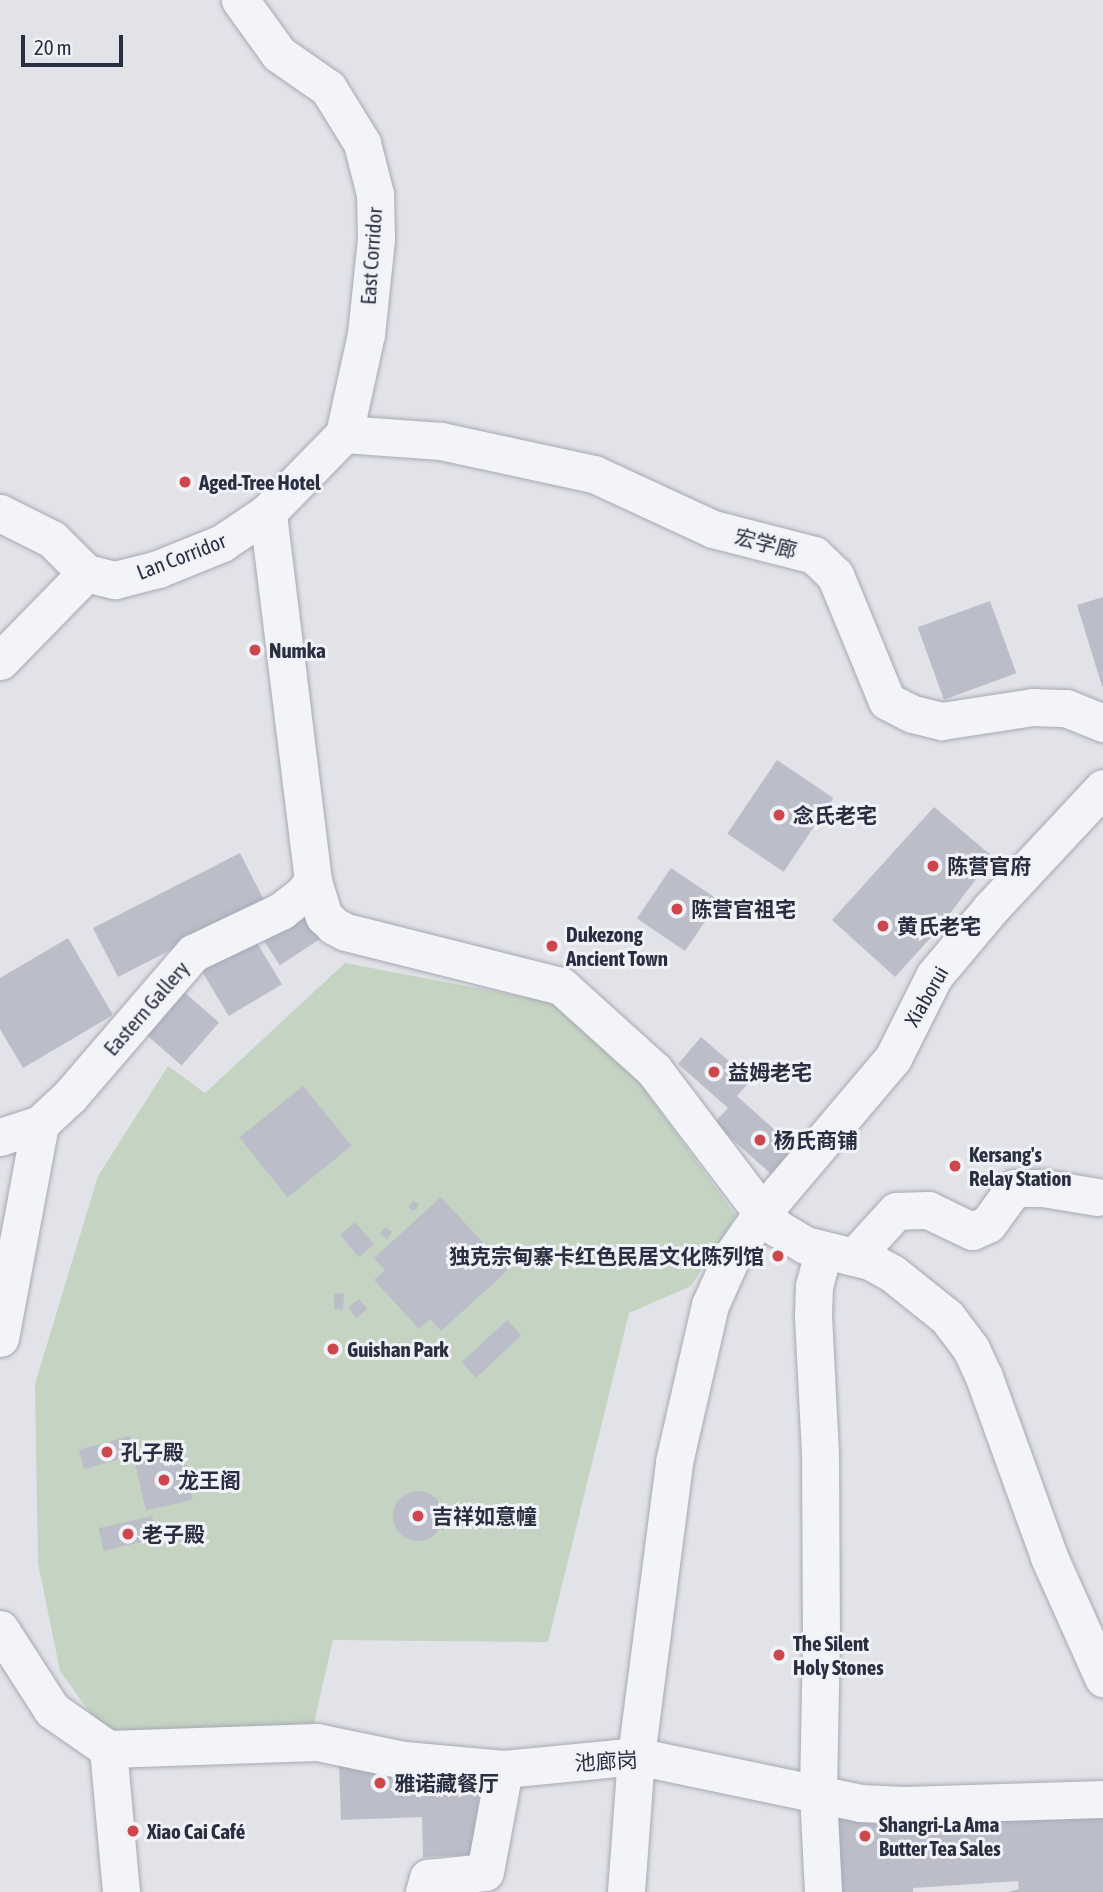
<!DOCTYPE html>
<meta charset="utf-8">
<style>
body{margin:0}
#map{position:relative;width:1103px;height:1892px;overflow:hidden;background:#e1e3e9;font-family:"Asap Condensed","Noto Sans SC",sans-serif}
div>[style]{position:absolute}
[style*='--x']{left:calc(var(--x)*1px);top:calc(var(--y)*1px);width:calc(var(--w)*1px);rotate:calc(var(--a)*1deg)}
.green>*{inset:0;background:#c4d3c2}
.building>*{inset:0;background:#bbbec9;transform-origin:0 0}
.round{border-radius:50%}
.roads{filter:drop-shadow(0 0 2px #a6a9b3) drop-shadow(0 0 2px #a6a9b3)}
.minor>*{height:37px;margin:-18.5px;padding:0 18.5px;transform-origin:18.5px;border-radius:18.5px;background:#f3f4f8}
.dots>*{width:19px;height:19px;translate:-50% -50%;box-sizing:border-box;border:4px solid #f0f2f7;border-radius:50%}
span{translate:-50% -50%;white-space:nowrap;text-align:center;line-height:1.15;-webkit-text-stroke:6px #f0f2f7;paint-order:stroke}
.street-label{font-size:21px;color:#292f41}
.poi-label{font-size:21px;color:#292f41;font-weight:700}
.left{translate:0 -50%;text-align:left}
.right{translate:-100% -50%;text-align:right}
.scale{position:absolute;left:21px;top:35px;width:102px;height:32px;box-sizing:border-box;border:4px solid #292f41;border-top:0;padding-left:9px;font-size:21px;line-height:24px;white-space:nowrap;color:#292f41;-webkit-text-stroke:5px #f0f2f7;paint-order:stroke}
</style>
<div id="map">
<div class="green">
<i style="clip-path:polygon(345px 963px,561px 1004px,640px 1083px,736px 1216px,691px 1286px,629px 1313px,548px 1642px,333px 1640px,313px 1727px,104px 1732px,60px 1671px,38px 1563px,35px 1384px,98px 1176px,168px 1066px,205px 1093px)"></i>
</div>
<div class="building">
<i style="clip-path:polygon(1103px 597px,1103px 686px,1102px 686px,1077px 605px)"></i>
<i style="left:990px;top:601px;width:77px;height:77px;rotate:70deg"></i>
<i style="left:777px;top:760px;width:68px;height:89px;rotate:34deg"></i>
<i style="clip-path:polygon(934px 807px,993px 857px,935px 933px,895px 977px,832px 920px)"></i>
<i style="left:240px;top:853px;width:55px;height:165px;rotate:63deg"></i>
<i style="left:671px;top:868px;width:58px;height:61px;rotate:34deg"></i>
<i style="left:303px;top:900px;width:42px;height:55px;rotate:57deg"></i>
<i style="left:250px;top:931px;width:62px;height:62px;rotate:59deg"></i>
<i style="clip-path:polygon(68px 938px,113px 1015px,23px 1068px,0 1029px,0 978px)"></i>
<i style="left:176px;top:985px;width:57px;height:57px;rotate:41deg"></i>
<i style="clip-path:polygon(701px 1037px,751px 1080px,737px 1096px,805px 1157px,782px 1184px,714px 1123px,728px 1108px,678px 1064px)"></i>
<i style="left:303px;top:1086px;width:77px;height:82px;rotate:51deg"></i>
<i style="clip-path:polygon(441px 1197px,508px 1270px,441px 1331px,430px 1319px,419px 1329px,374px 1280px,385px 1270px,374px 1258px)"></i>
<i style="clip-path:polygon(414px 1201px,419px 1205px,414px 1211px,408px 1207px)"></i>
<i style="left:355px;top:1222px;width:29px;height:20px;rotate:49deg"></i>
<i style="clip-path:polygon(386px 1227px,392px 1232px,387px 1239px,380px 1233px)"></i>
<i style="clip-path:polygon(334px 1293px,344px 1294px,343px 1310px,334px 1309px)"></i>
<i style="left:359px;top:1299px;width:13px;height:14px;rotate:51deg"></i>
<i style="left:507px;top:1320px;width:21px;height:62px;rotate:47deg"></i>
<i style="left:130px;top:1436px;width:20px;height:53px;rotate:75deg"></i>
<i style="left:181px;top:1449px;width:52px;height:48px;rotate:77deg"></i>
<i class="round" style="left:393px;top:1491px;width:50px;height:50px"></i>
<i style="left:152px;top:1516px;width:23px;height:55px;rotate:77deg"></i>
<i style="clip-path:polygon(339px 1765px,483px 1775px,470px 1855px,423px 1857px,422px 1817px,341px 1820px)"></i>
<i style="clip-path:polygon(1103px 1806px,1103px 1892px,1008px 1892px,1019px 1889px,1018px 1881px,913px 1888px,913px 1892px,827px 1892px,822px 1807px)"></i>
</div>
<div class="roads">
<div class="minor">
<i style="--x:240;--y:0;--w:67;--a:54.2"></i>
<i style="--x:279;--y:54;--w:60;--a:34.8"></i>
<i style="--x:328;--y:88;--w:65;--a:58.3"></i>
<i style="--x:362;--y:143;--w:53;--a:75.7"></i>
<i style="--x:375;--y:194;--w:45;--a:88.7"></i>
<i style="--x:376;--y:239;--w:96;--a:96"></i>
<i style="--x:366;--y:334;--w:102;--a:102.4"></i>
<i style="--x:344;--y:434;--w:97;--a:4.1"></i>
<i style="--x:441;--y:441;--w:157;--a:12.2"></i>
<i style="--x:594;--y:474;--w:131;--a:24.8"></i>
<i style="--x:713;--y:529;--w:104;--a:14.4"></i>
<i style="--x:814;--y:555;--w:29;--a:44"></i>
<i style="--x:835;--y:575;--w:136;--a:67.6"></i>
<i style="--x:887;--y:701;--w:29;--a:27"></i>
<i style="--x:913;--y:714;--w:30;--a:14"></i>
<i style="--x:942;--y:721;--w:92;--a:-8.7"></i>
<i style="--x:1033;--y:707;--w:33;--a:2"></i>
<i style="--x:1066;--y:708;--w:40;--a:22"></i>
<i style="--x:0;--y:513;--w:58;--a:26.6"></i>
<i style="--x:52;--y:539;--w:48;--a:45"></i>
<i style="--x:86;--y:573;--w:30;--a:14"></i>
<i style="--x:115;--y:580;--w:44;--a:-14.3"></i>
<i style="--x:158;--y:569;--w:69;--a:-22.1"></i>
<i style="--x:222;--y:543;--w:55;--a:-34"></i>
<i style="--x:268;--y:512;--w:109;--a:-45.7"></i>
<i style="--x:0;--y:661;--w:123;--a:-45.7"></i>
<i style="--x:313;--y:881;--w:37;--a:73"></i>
<i style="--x:324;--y:916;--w:14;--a:45"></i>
<i style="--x:334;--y:926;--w:13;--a:27"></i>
<i style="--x:346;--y:932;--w:222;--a:14.1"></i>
<i style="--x:561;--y:986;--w:125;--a:42.1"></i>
<i style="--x:654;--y:1070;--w:179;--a:52.9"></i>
<i style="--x:762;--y:1213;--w:21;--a:45"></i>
<i style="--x:777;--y:1228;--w:33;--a:31"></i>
<i style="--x:805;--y:1245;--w:67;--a:13.8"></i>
<i style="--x:870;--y:1261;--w:25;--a:29"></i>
<i style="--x:892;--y:1273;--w:70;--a:38.7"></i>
<i style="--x:947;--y:1317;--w:40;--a:53"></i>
<i style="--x:971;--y:1349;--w:31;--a:65"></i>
<i style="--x:984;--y:1377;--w:191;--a:70.1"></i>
<i style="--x:1049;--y:1557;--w:133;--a:65.9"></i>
<i style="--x:0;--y:1137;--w:42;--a:-18"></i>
<i style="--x:854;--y:1257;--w:62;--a:-47.6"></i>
<i style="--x:896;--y:1211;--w:32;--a:-2"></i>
<i style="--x:928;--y:1210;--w:49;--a:25.5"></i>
<i style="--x:972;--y:1231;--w:17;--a:-24"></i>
<i style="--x:988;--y:1224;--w:44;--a:-54.2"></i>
<i style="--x:1014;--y:1188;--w:29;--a:0"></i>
<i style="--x:1043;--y:1188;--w:55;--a:9.5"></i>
<i style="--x:0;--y:1338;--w:218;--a:-79.4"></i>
<i style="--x:40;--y:1124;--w:41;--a:-43"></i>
<i style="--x:70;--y:1096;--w:189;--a:-49.3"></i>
<i style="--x:193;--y:953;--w:98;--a:-25.5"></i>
<i style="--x:281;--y:911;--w:28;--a:-38"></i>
<i style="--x:303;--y:894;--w:16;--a:-52"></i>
<i style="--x:313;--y:881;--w:372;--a:-97"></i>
<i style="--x:0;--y:1629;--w:96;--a:57.3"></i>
<i style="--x:52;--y:1710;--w:68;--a:34.9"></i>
<i style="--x:108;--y:1749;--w:144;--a:84.8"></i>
<i style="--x:108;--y:1749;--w:209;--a:-1.9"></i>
<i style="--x:317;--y:1742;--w:89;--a:11.7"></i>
<i style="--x:404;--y:1760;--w:100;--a:5.1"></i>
<i style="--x:504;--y:1769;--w:133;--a:-5.6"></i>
<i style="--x:636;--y:1756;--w:229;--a:11.8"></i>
<i style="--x:860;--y:1803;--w:44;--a:2.6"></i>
<i style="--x:904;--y:1805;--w:199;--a:-1.7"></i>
<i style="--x:424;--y:1892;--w:15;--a:-74"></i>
<i style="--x:428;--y:1878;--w:57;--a:-6"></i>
<i style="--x:485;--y:1872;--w:105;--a:-79.5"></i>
<i style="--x:626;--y:1892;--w:136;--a:-85.8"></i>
<i style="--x:636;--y:1756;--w:296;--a:-82.6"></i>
<i style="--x:674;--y:1462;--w:161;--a:-77.1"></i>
<i style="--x:710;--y:1305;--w:54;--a:-65.8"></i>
<i style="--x:732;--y:1256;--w:52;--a:-55.1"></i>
<i style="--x:762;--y:1213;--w:203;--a:-49.8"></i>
<i style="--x:893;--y:1058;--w:92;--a:-63.4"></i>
<i style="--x:934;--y:976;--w:89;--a:-50"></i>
<i style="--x:991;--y:908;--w:164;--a:-47"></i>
<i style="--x:823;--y:1892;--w:99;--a:-92.9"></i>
<i style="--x:818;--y:1793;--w:150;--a:-88.9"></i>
<i style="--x:821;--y:1643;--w:189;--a:-90.3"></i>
<i style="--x:820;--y:1454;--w:140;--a:-92.9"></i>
<i style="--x:813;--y:1314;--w:28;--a:-88"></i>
<i style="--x:814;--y:1286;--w:35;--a:-75"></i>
</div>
</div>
<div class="dots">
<i style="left:185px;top:482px;background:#cd474c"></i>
<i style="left:255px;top:650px;background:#cd474c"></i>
<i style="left:779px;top:815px;background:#cd474c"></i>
<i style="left:933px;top:866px;background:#cd474c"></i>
<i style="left:677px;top:909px;background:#cd474c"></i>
<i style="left:883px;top:926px;background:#cd474c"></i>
<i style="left:552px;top:946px;background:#cd474c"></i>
<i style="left:714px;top:1072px;background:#cd474c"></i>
<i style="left:760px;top:1140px;background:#cd474c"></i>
<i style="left:955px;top:1166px;background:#cd474c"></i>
<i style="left:778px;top:1256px;background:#cd474c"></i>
<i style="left:333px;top:1349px;background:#cd474c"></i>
<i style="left:107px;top:1452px;background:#cd474c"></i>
<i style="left:164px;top:1480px;background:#cd474c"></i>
<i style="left:418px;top:1516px;background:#cd474c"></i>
<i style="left:128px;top:1534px;background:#cd474c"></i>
<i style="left:779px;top:1655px;background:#cd474c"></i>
<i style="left:380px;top:1783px;background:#cd474c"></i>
<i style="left:133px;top:1831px;background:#cd474c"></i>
<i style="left:865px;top:1836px;background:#cd474c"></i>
</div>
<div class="street-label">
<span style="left:371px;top:256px;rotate:-86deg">East Corridor</span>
<span style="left:766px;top:543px;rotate:14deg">宏学廊</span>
<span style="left:181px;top:556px;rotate:-21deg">Lan Corridor</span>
<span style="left:926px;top:996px;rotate:-60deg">Xiaborui</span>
<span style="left:146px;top:1008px;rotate:-49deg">Eastern Gallery</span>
<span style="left:606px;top:1761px;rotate:-3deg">池廊岗</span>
</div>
<div class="poi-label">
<span class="left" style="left:199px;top:482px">Aged-Tree Hotel</span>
<span class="left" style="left:269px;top:650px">Numka</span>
<span class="left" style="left:793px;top:815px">念氏老宅</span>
<span class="left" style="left:947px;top:866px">陈营官府</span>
<span class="left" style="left:691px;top:909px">陈营官祖宅</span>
<span class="left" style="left:897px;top:926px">黄氏老宅</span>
<span class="left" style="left:566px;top:946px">Dukezong<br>Ancient Town</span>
<span class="left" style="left:728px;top:1072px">益姆老宅</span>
<span class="left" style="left:774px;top:1140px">杨氏商铺</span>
<span class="left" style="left:969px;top:1166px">Kersang's<br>Relay Station</span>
<span class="right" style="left:764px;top:1256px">独克宗甸寨卡红色民居文化陈列馆</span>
<span class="left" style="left:347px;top:1349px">Guishan Park</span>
<span class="left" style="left:121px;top:1452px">孔子殿</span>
<span class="left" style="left:178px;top:1480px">龙王阁</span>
<span class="left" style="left:432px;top:1516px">吉祥如意幢</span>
<span class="left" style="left:142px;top:1534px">老子殿</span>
<span class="left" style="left:793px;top:1655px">The Silent<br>Holy Stones</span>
<span class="left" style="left:394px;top:1783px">雅诺藏餐厅</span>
<span class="left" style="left:879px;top:1836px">Shangri-La Ama<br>Butter Tea Sales</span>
<span class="left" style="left:147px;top:1831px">Xiao Cai Café</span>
</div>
<div class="scale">20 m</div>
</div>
